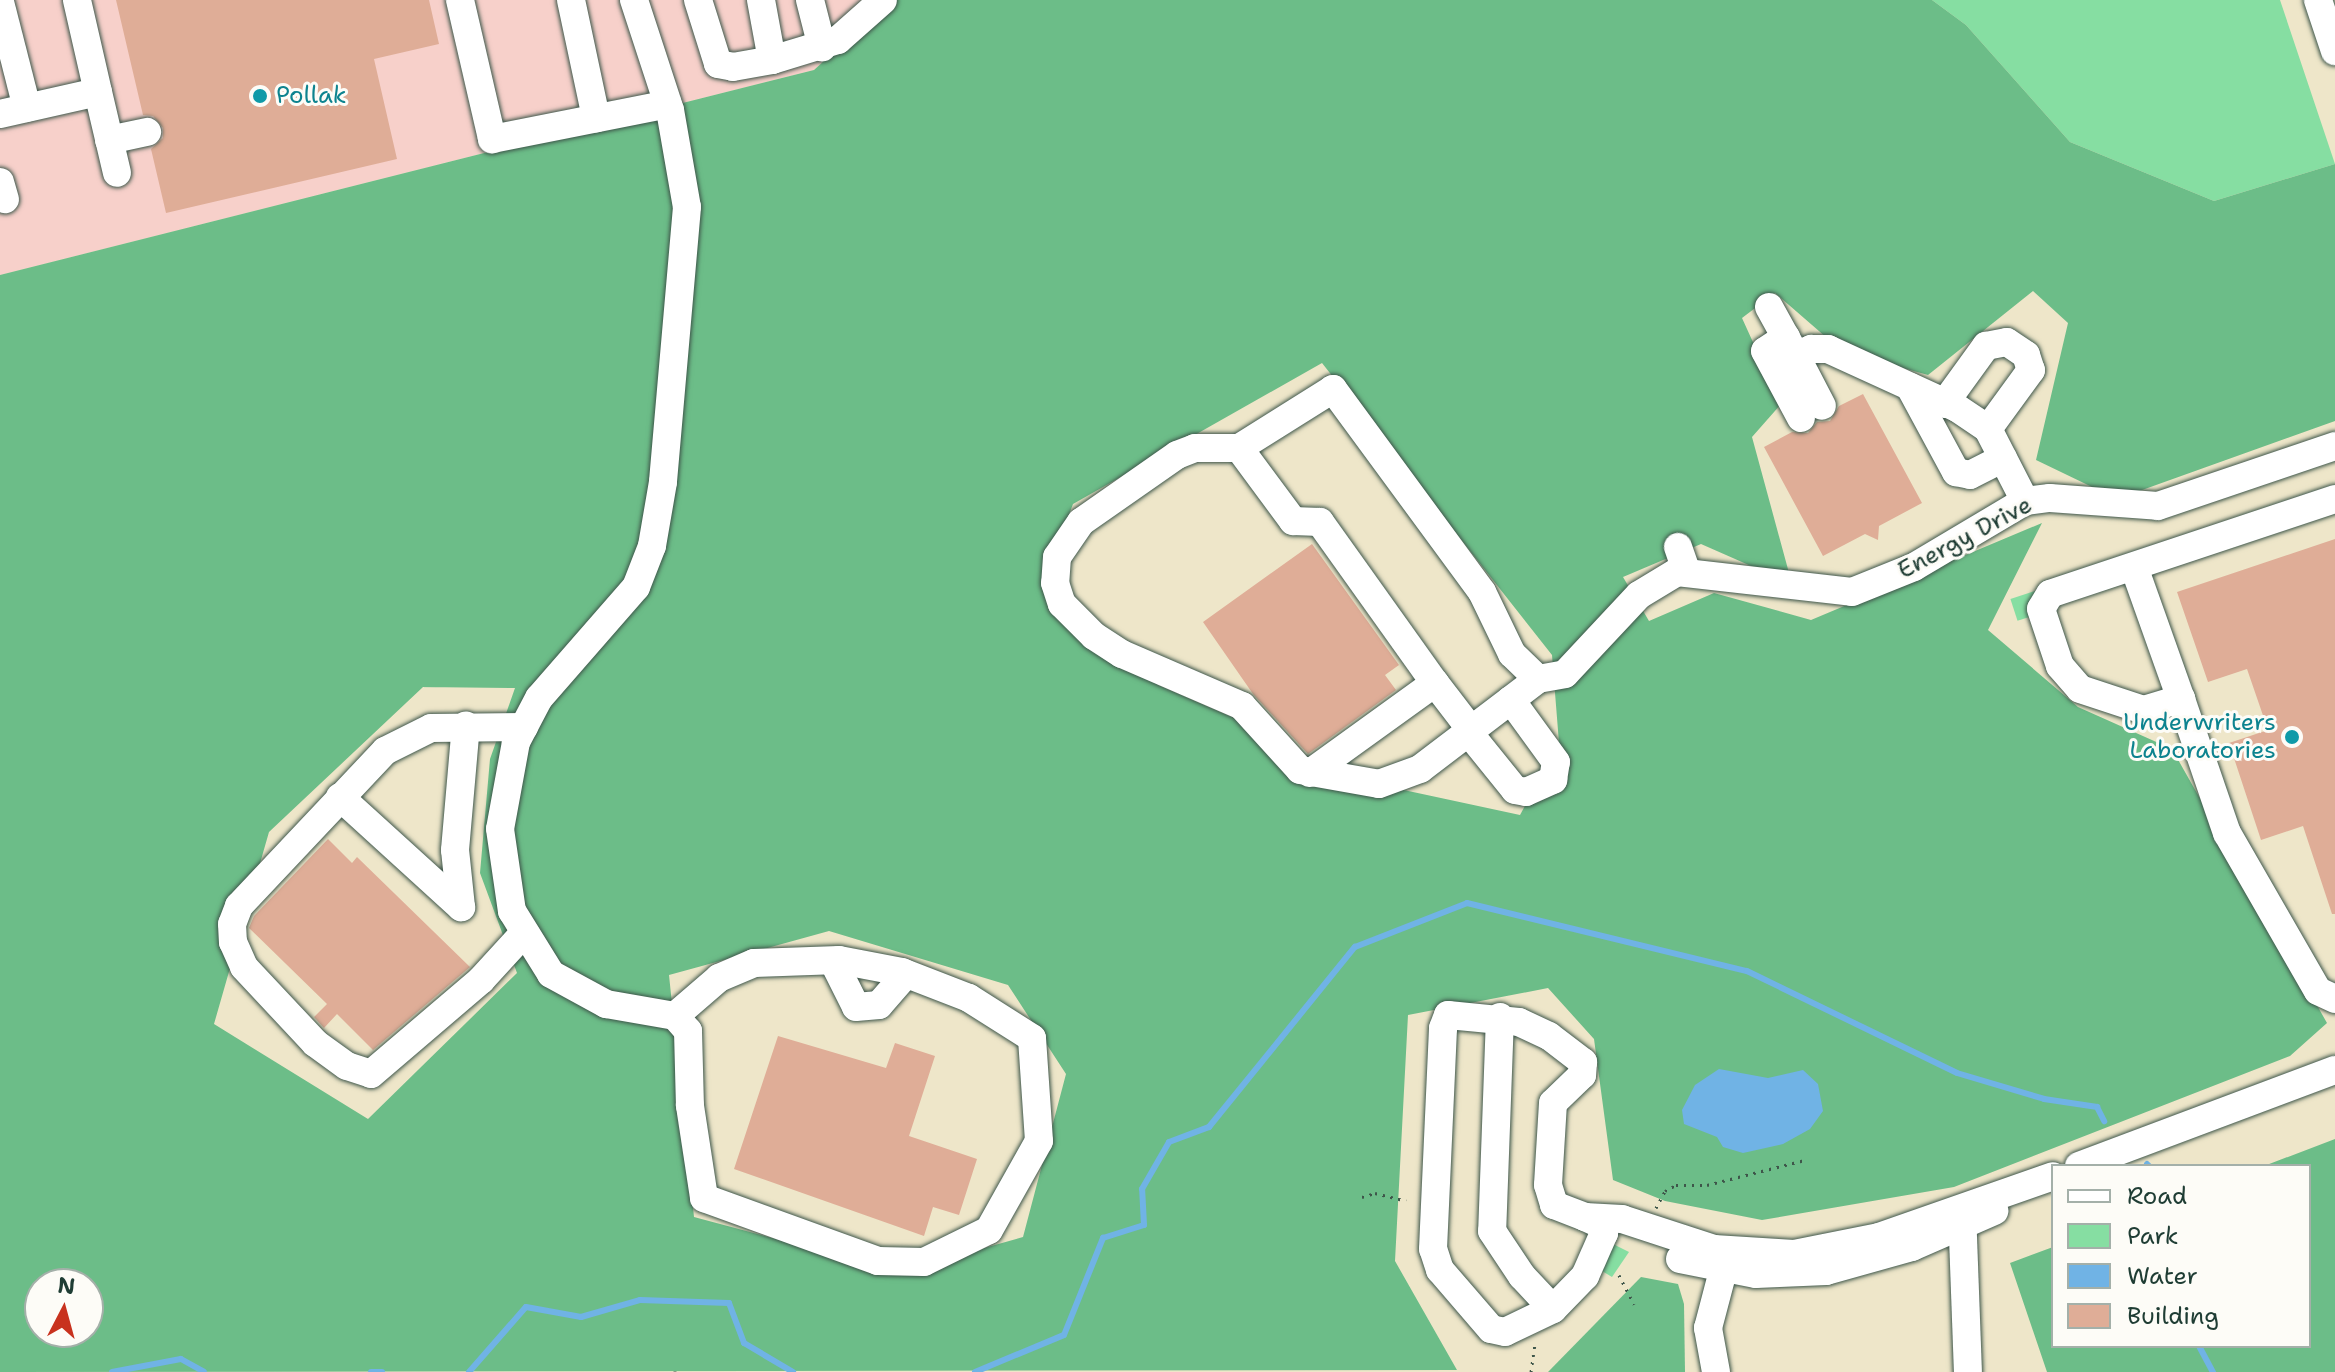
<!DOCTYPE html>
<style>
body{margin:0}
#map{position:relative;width:2335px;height:1372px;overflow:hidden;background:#eee6c9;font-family:"Shantell Sans",sans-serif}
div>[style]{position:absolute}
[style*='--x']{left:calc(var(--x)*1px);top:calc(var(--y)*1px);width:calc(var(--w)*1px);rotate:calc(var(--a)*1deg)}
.built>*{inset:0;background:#f7d0ca}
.green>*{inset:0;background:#86dea2;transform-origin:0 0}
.forest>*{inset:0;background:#6cbd88}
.water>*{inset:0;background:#70b3e5}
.stream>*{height:6px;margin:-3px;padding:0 3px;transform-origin:3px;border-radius:3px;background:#70b3e5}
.building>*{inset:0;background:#dfad97}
.path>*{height:3px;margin-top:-1.5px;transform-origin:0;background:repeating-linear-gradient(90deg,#3e564a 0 2px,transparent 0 8px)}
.roads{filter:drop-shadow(0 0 2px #3e564a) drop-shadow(0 0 2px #3e564a)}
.minor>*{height:28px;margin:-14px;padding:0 14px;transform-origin:14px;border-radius:14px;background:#fff}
.dots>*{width:22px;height:22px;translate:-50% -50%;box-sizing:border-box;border:4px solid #fdfcf7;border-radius:50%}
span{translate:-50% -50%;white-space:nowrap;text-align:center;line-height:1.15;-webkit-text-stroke:6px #fdfcf7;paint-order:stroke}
.culture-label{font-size:24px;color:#0d838f}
.left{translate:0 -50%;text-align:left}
.right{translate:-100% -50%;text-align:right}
.street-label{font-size:24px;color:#1f3d34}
.legend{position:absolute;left:2051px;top:1164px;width:260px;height:184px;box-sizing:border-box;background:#fdfcf7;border:2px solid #a4b0a9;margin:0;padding:10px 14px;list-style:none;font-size:24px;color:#1f3d34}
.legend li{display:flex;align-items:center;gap:16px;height:40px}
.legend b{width:40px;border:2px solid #a4b0a9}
.north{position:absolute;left:24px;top:1268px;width:80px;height:80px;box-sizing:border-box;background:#fdfcf7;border:2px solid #a4b0a9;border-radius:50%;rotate:6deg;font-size:22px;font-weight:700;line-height:32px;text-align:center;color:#1f3d34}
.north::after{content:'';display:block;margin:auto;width:28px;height:36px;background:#c8321e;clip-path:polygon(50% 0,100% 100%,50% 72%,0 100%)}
</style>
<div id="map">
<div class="built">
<i style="clip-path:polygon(0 0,891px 0,814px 70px,0 275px)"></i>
</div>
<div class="green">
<i style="clip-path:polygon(1932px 0,2280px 0,2335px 164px,2214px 201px,2070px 142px,1966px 25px)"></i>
<i style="left:2038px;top:590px;width:23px;height:29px;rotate:72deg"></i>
<i style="clip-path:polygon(1613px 1244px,1629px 1252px,1612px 1277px,1602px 1271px)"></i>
</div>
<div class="forest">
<i style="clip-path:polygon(evenodd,891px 0,1932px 0,1966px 25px,2070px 142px,2214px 201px,2335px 164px,2335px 421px,2117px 499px,2036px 460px,2068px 323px,2033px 291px,1928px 375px,1842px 351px,1775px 293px,1742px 318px,1781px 404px,1752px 437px,1792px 584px,1701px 544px,1623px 577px,1649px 621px,1714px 593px,1811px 620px,2042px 523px,1988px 630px,2078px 707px,2172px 749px,2327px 1023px,2290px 1056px,1954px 1187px,1762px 1220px,1665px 1201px,1613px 1180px,1594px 1039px,1548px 988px,1408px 1015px,1395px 1261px,1457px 1370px,0 1372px,0 275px,814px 70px,891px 0,1322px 363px,1552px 655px,1559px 743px,1520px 815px,1278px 763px,1234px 718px,1158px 685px,1044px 580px,1073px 504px,1322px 363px,891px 0,423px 687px,515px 688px,490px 759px,480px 873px,517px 973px,368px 1119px,214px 1024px,269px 832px,423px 687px,891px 0,829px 931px,1008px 985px,1066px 1074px,1023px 1237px,899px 1272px,694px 1217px,669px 975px,829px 931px,891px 0,40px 1284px,88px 1284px,88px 1332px,40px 1332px,40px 1284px)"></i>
<i style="clip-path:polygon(2335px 1139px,2335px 1372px,2047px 1372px,2010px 1263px,2053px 1247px,2053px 1346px,2309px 1346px,2309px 1166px,2264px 1166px)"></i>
<i style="clip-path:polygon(1641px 1277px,1678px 1284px,1684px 1304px,1685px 1372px,1548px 1372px)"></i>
</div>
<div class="water">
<i style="clip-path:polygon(1719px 1069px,1768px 1078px,1803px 1070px,1818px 1084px,1823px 1111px,1810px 1129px,1783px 1144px,1743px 1153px,1723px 1147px,1717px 1137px,1684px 1124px,1682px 1110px,1695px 1085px)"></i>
</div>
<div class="stream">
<i style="--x:2147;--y:1164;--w:3;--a:45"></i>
<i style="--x:2199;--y:1346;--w:30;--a:62"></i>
<i style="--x:112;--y:1372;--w:70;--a:-10.7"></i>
<i style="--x:181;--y:1359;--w:26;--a:29"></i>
<i style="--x:371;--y:1372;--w:11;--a:0"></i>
<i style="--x:469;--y:1372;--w:86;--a:-48.8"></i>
<i style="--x:526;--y:1307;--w:56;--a:10.3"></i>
<i style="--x:581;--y:1317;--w:61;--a:-16.1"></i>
<i style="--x:640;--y:1300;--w:89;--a:1.9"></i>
<i style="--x:729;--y:1303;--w:43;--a:69.4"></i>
<i style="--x:744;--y:1343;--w:57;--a:30.6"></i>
<i style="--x:975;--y:1372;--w:96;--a:-22.6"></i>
<i style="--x:1064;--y:1335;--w:105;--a:-68.1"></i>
<i style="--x:1103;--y:1238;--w:43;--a:-17.6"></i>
<i style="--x:1144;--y:1225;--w:36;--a:-93"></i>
<i style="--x:1142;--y:1189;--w:54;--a:-60.1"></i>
<i style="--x:1169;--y:1142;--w:43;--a:-20.6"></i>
<i style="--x:1209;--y:1127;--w:232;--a:-51"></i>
<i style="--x:1355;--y:947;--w:120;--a:-21.4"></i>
<i style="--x:1467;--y:903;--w:288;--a:13.7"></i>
<i style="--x:1747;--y:971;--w:233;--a:25.9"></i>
<i style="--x:1957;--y:1073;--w:91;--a:16.6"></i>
<i style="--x:2044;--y:1099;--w:54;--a:8.6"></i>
<i style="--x:2097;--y:1107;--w:16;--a:63"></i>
</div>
<div class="building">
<i style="clip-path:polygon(116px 0,429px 0,439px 44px,374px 59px,397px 159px,166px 213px,151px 149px,163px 138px,163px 128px,153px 116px,143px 115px)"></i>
<i style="clip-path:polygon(1863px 394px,1922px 503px,1879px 526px,1878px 540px,1865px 534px,1823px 556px,1764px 447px,1792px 432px,1808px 433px,1817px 422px,1830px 421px,1839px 406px)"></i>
<i style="clip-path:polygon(2335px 539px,2335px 914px,2332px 914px,2303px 826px,2261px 840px,2229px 743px,2268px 730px,2247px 669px,2208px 682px,2177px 592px)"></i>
<i style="clip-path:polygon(1312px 544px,1399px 665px,1385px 675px,1396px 690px,1308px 754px,1253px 694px,1203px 622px)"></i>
<i style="clip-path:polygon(328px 839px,352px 863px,357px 857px,470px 967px,373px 1050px,337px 1014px,324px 1028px,314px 1017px,327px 1004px,249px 928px,254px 916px)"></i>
<i style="clip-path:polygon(778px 1036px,886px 1068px,895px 1043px,935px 1056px,909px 1136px,977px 1159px,959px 1215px,933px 1207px,924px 1236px,734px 1169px)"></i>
</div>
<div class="path">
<i style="--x:1362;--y:1197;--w:14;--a:-17"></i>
<i style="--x:1375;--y:1193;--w:32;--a:14"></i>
<i style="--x:1656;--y:1208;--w:19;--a:-62"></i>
<i style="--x:1665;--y:1191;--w:13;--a:-29"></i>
<i style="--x:1676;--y:1185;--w:31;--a:0"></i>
<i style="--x:1707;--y:1185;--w:101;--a:-14.3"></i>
<i style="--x:1619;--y:1275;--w:33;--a:63"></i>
<i style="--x:675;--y:1372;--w:1;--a:-90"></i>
<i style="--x:1531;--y:1372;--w:27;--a:-82"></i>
</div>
<div class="roads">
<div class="minor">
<i style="--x:460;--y:0;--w:143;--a:77"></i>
<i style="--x:492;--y:139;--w:179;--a:-11.2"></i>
<i style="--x:571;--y:0;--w:121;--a:78"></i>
<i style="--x:634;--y:0;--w:116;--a:71.9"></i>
<i style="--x:670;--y:110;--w:98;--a:80.1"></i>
<i style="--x:687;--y:207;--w:276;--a:95"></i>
<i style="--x:663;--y:482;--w:65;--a:99.8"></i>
<i style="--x:652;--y:546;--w:44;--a:111.3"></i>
<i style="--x:636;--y:587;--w:147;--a:131.1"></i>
<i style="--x:539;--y:698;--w:50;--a:117.6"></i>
<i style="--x:516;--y:742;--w:88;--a:100.4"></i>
<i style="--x:500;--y:829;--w:83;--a:81.7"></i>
<i style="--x:512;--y:911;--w:74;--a:58.2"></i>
<i style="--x:551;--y:974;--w:63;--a:28.6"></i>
<i style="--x:606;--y:1004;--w:70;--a:9.9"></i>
<i style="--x:675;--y:1016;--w:20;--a:49"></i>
<i style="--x:688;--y:1031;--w:75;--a:88.5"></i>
<i style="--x:690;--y:1106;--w:93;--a:81.3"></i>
<i style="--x:704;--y:1198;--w:185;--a:19.9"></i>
<i style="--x:878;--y:1261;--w:46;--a:1.2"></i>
<i style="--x:924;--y:1262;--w:72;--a:-26.2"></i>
<i style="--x:989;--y:1230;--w:102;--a:-60.7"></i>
<i style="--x:1039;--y:1141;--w:103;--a:-93.9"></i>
<i style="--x:1032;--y:1038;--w:75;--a:-147.6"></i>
<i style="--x:969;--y:998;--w:72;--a:-158.8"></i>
<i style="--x:902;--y:972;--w:64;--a:-169.2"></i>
<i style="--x:839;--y:960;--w:85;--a:178"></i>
<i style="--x:754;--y:963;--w:38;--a:157"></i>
<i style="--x:719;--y:978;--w:58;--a:139.2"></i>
<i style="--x:698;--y:0;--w:67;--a:72.6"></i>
<i style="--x:718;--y:64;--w:15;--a:11"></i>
<i style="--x:733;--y:67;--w:40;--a:-10"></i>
<i style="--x:772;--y:60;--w:61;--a:-100.4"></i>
<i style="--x:810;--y:0;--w:49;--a:75.7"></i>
<i style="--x:2318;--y:0;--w:54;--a:71.6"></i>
<i style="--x:0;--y:2;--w:109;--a:75.7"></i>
<i style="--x:772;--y:60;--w:69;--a:-16.9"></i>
<i style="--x:838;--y:40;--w:60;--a:-41.6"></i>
<i style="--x:98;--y:92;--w:83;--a:76.8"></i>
<i style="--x:0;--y:114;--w:100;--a:-12.7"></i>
<i style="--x:98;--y:92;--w:94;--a:-102.9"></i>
<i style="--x:109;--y:140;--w:39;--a:-12"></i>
<i style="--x:0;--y:182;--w:18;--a:74"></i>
<i style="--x:1769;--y:307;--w:56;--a:61.1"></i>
<i style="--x:1796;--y:356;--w:17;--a:-25"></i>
<i style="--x:1811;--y:349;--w:17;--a:0"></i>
<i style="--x:1828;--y:349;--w:142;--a:24.6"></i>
<i style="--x:1957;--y:408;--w:37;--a:34"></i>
<i style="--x:1988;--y:429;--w:81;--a:62.8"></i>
<i style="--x:1786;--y:337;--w:25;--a:146"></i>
<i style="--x:1765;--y:351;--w:76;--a:61.8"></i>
<i style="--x:1796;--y:356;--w:56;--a:62.5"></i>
<i style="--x:1910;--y:387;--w:97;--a:61.6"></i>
<i style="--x:1956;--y:472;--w:14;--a:12"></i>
<i style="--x:1970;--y:475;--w:37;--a:-27"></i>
<i style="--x:1944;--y:404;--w:72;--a:-54.1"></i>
<i style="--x:1986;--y:346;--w:21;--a:-11"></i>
<i style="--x:2007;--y:342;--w:23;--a:34"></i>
<i style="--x:2026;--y:355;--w:16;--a:72"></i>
<i style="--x:2031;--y:370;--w:73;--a:126.1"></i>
<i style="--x:1239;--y:448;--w:91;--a:53.5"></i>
<i style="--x:1293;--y:521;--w:27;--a:2"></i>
<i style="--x:1320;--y:522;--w:198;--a:54.5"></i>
<i style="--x:2335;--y:499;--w:300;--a:161.6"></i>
<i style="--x:2050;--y:594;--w:17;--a:121"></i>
<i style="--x:2041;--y:609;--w:60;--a:71.6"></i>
<i style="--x:2060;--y:666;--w:30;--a:49"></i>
<i style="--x:2080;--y:689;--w:67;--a:18.2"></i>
<i style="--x:2144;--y:710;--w:39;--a:-17"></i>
<i style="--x:2181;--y:699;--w:142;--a:71.1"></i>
<i style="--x:2227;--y:833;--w:182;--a:60.1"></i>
<i style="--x:2318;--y:991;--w:19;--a:25"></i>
<i style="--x:1678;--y:547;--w:24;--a:71"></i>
<i style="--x:2134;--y:567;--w:140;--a:70.4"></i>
<i style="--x:1538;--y:679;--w:36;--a:-136"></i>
<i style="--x:1512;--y:654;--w:69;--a:-115.8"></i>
<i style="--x:1482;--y:592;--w:252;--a:-126.3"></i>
<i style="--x:1333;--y:389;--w:111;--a:147.9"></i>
<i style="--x:1239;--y:448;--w:44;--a:180"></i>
<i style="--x:1195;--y:448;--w:19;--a:159"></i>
<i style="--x:1177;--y:455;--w:117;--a:145.1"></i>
<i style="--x:1081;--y:522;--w:42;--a:124.4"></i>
<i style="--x:1057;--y:557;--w:26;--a:94"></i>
<i style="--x:1055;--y:583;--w:22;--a:72"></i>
<i style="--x:1062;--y:604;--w:45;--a:45"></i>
<i style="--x:1094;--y:636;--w:33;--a:33"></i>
<i style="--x:1122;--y:654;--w:131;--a:23.4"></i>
<i style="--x:1242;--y:706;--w:86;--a:47.8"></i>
<i style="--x:1300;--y:770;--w:80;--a:10"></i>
<i style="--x:1379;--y:784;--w:44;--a:-20.1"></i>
<i style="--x:1420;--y:769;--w:148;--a:-37.3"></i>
<i style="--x:1538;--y:679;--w:27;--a:-10"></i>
<i style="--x:1565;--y:674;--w:108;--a:-46.9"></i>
<i style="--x:1639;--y:595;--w:44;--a:-31.2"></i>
<i style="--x:1677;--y:572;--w:176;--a:6.5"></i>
<i style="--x:1852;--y:592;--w:67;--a:-22"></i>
<i style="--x:1914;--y:567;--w:129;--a:-30.7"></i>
<i style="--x:2025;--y:501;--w:25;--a:-7"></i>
<i style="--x:2050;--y:498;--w:108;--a:4.2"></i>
<i style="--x:2158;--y:506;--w:187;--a:-18.7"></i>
<i style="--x:524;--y:727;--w:93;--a:179.4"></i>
<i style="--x:431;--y:728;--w:51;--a:153.4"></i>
<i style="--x:385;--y:751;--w:213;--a:133.3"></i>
<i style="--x:239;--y:906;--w:19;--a:111"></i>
<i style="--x:232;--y:924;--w:18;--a:87"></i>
<i style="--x:233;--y:942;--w:27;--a:66"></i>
<i style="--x:244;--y:967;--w:104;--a:46.9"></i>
<i style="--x:315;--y:1043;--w:39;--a:36"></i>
<i style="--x:347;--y:1066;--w:25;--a:18"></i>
<i style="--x:371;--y:1074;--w:145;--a:-40.5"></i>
<i style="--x:481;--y:980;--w:64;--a:-47.5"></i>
<i style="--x:1469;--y:733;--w:73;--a:51.1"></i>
<i style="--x:1515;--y:790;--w:11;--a:10"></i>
<i style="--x:1526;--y:792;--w:30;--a:-24"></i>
<i style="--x:1553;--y:780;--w:18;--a:-81"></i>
<i style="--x:1556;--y:762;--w:77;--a:-126"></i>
<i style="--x:1310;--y:773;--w:154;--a:-35.8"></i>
<i style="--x:1435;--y:683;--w:59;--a:52.5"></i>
<i style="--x:340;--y:797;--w:164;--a:42.3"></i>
<i style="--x:461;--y:907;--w:57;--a:-96"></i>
<i style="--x:455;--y:850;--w:125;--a:-85"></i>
<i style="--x:833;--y:961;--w:51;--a:63.4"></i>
<i style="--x:856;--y:1007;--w:23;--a:-5"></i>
<i style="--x:879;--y:1005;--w:41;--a:-48.9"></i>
<i style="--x:1500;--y:1017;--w:214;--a:92.1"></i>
<i style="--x:1492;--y:1231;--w:54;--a:56.3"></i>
<i style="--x:1522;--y:1276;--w:45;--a:46.8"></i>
<i style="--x:2079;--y:1166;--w:273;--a:-20.6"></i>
<i style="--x:1962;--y:1210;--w:162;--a:87.9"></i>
<i style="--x:1585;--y:1217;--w:17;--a:25"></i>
<i style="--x:1600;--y:1224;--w:10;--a:66"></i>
<i style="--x:1604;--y:1233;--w:47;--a:113.8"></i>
<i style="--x:1585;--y:1276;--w:46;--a:134.1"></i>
<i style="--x:1553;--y:1309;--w:53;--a:154.4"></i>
<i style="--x:1505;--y:1332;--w:14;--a:-168"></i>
<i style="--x:1491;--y:1329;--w:78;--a:-130.8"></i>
<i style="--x:1440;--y:1270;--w:22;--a:-108"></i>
<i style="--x:1433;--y:1249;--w:221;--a:-87.4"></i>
<i style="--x:1443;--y:1028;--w:14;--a:-69"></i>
<i style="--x:1448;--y:1015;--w:71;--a:5.6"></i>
<i style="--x:1519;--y:1022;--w:33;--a:25"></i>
<i style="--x:1549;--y:1036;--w:43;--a:37.4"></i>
<i style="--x:1583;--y:1062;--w:13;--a:94"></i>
<i style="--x:1582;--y:1075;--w:40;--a:136"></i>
<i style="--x:1553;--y:1103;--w:82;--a:93.5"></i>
<i style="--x:1548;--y:1185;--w:21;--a:73"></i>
<i style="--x:1554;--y:1205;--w:33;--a:21"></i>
<i style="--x:1585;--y:1217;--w:37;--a:3"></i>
<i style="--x:1622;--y:1219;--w:97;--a:18.1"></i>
<i style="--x:1714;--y:1249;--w:80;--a:3.6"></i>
<i style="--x:1794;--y:1254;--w:87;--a:-11.3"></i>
<i style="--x:1879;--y:1237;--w:184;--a:-19.3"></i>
<i style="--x:1680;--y:1259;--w:77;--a:11.2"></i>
<i style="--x:1756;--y:1274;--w:70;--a:-2.5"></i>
<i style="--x:1826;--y:1271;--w:89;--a:-15.6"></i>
<i style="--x:1912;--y:1247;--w:90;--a:-23.7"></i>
<i style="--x:1716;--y:1372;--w:45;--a:-100.3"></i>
<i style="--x:1708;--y:1328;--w:79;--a:-75.3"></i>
</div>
</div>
<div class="dots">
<i style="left:260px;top:96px;background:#0f9aa8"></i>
<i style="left:2292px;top:737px;background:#0f9aa8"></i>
</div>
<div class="culture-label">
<span class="left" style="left:276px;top:96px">Pollak</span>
<span class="right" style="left:2276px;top:737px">Underwriters<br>Laboratories</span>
</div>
<div class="street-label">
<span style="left:1965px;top:538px;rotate:-28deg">Energy Drive</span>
</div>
<ul class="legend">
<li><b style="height:10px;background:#fff"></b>Road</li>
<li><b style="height:22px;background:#86dea2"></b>Park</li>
<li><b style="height:22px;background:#70b3e5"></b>Water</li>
<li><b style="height:22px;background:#dfad97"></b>Building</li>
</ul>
<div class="north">N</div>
</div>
